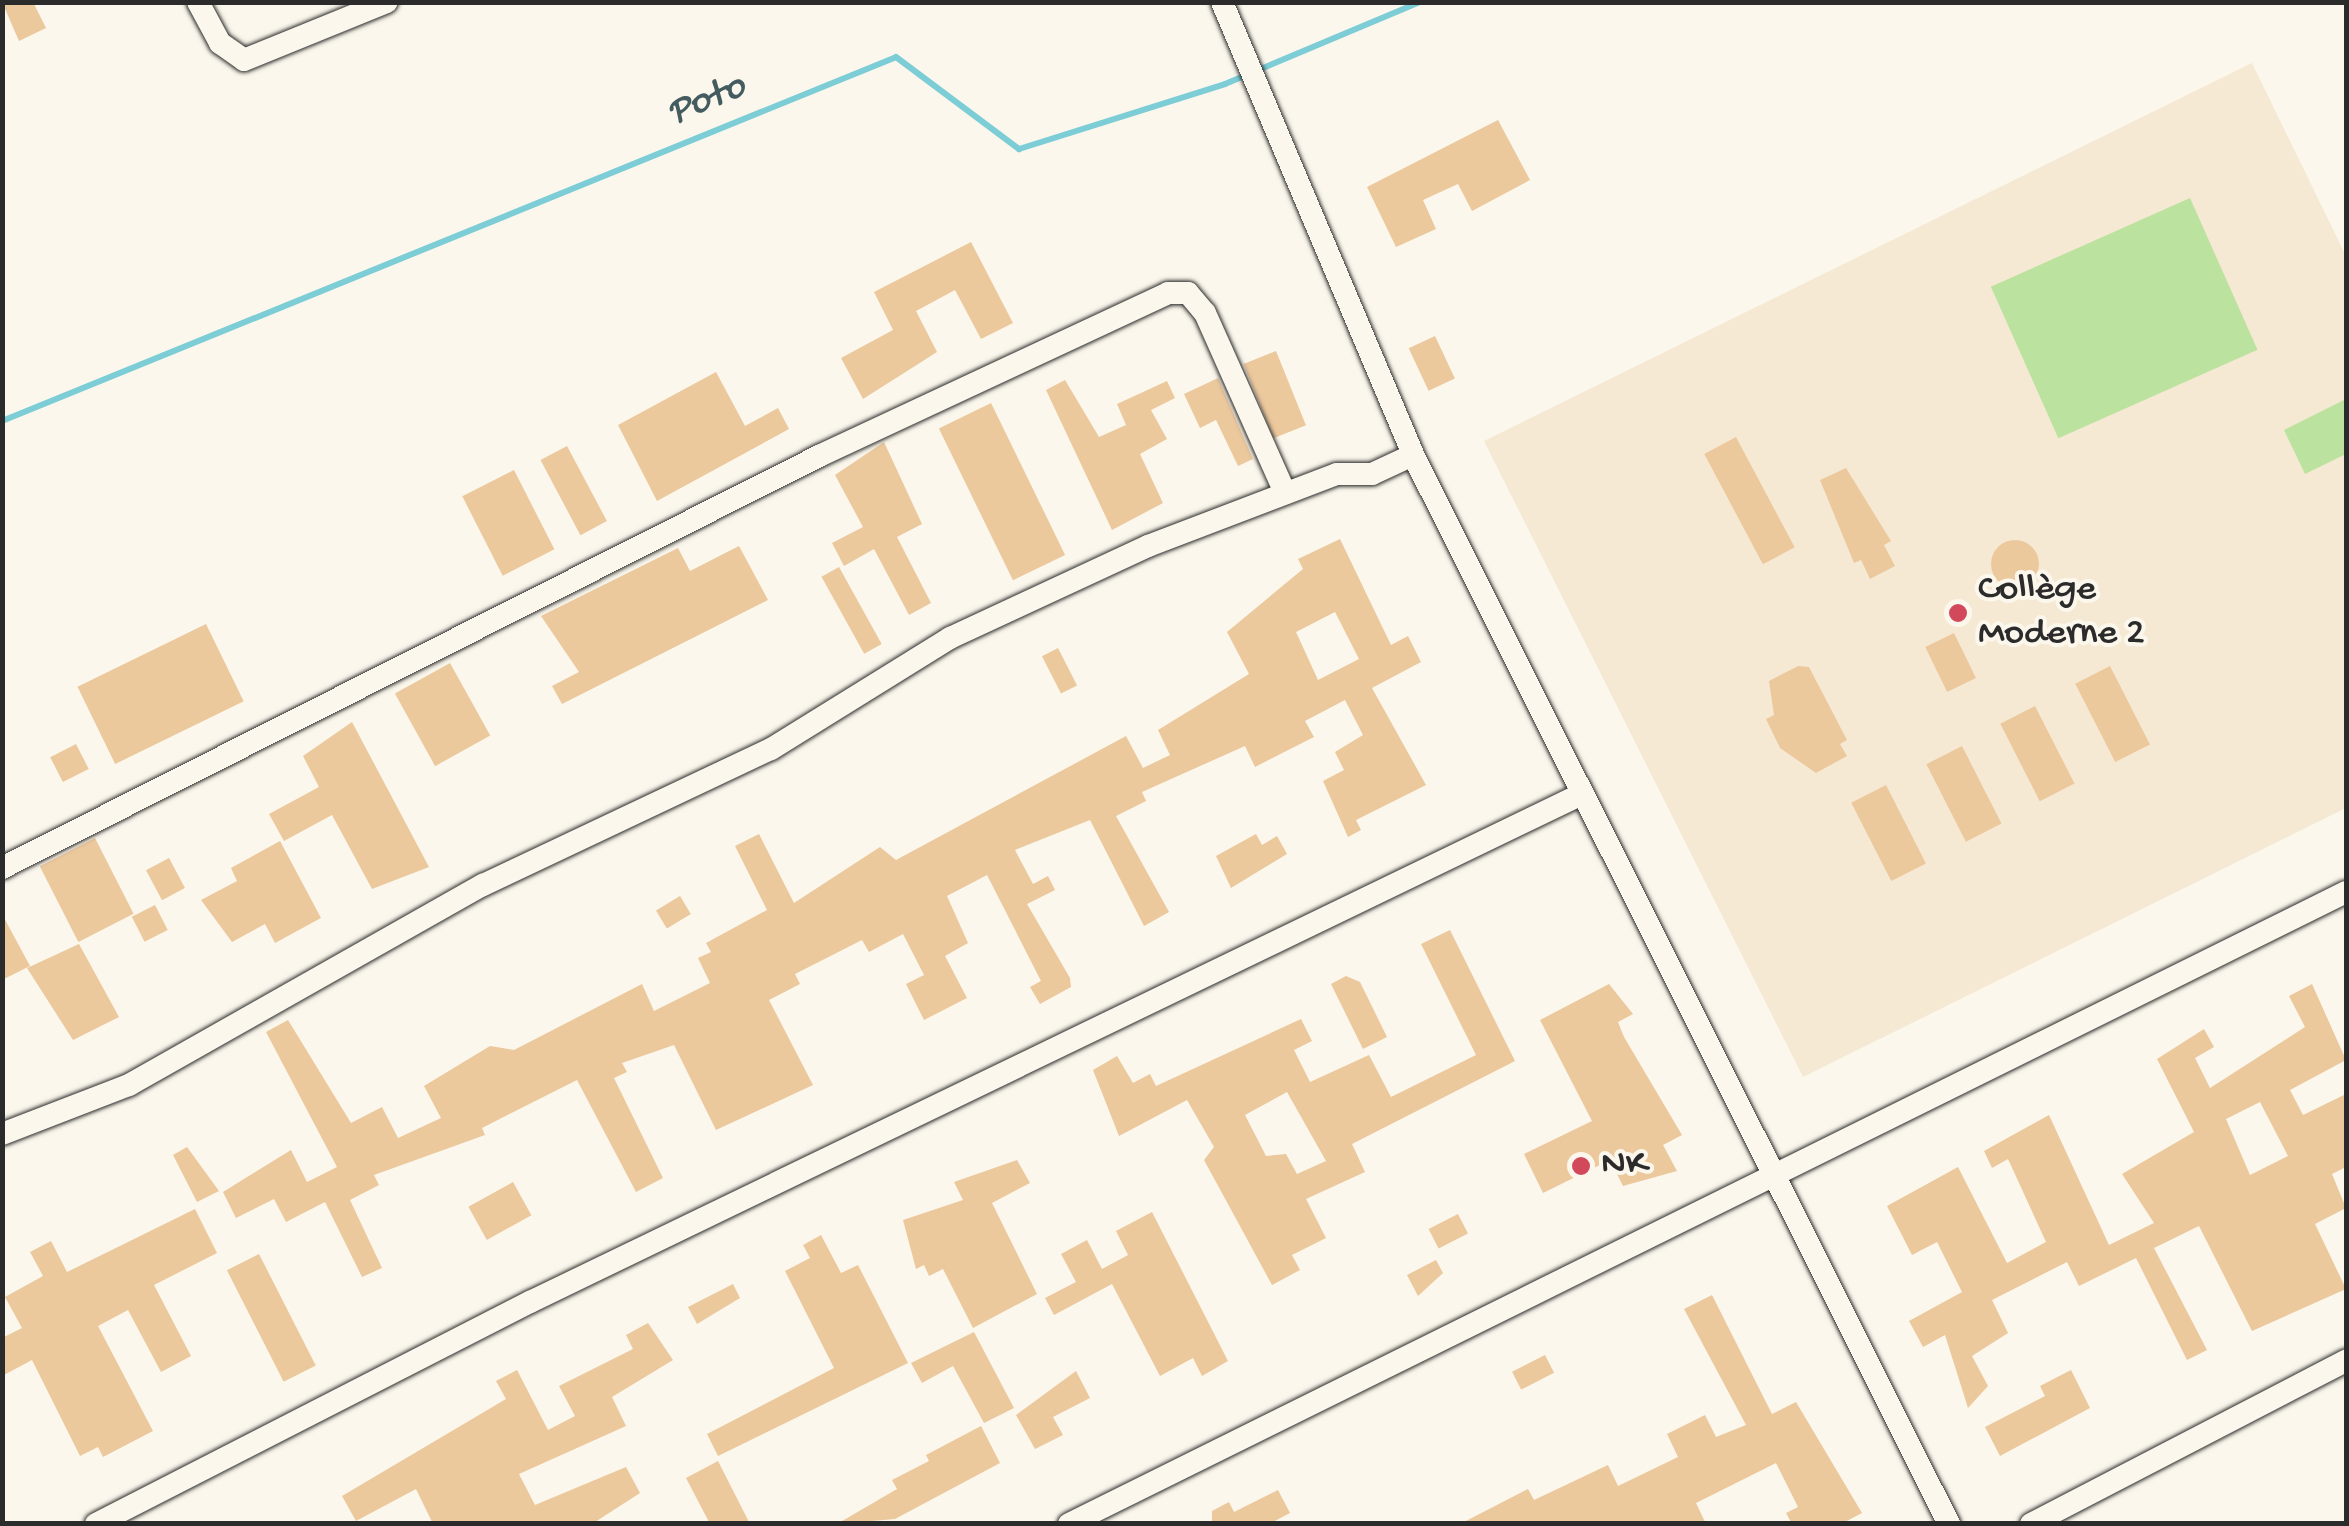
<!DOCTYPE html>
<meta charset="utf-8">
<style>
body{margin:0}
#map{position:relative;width:2349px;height:1526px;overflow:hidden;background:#fbf7ec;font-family:"Gochi Hand",sans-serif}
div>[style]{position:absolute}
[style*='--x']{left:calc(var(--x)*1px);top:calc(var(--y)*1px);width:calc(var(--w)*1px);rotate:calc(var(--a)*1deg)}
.built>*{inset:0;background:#f6e9d4}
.green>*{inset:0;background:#bbe29e;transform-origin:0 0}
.stream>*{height:6px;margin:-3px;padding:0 3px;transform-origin:3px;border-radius:3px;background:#7dcdd7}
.building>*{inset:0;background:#ecc89d;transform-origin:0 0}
.round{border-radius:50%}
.roads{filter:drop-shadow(0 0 2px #2b2b2b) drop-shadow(0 0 2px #2b2b2b)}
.minor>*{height:22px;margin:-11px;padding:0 11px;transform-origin:11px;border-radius:11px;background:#fbf7ec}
.dots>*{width:28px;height:28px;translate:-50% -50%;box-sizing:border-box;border:5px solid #fbf7ec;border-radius:50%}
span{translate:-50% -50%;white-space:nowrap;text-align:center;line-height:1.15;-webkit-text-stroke:8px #fbf7ec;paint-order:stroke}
.poi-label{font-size:38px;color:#2b2b2b}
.left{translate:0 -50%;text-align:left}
.water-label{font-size:40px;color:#445c5f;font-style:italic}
.frame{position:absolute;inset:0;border:5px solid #2b2b2b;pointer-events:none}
</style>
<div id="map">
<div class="built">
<i style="clip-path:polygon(2252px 63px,2346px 256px,2346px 808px,1803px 1077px,1484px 441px)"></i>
</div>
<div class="green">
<i style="left:2190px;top:198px;width:166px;height:218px;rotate:66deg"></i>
<i style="clip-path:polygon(2346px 399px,2346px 454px,2305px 474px,2284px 430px)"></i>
</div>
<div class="stream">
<i style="--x:2;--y:421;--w:965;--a:-22.15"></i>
<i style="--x:896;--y:57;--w:154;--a:36.8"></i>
<i style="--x:1019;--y:149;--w:216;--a:-17.5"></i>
<i style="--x:1225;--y:84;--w:212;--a:-22.8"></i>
</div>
<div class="building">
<i style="clip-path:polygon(2px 2px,33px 2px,46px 28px,19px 41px)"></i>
<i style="clip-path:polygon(1498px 120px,1530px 180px,1472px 211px,1458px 184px,1423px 200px,1436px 229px,1396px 247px,1367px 187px)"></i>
<i style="clip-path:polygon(971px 242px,1013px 323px,981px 339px,955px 290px,916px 311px,937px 352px,863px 399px,841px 358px,893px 330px,874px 292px)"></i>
<i style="left:1435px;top:336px;width:47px;height:29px;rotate:65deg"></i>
<i style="left:1276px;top:351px;width:80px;height:35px;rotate:68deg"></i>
<i style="clip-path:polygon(716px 372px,745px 426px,778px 408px,789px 429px,657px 501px,618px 425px)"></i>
<i style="clip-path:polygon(1218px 378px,1253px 459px,1238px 466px,1216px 420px,1200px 428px,1184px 394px)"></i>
<i style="clip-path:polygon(1065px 380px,1099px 437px,1126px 425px,1117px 404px,1167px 381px,1175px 398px,1151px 410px,1167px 439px,1140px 454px,1163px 503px,1112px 530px,1046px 390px)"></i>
<i style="left:991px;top:403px;width:169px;height:58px;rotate:64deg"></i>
<i style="left:1736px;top:437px;width:125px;height:36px;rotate:62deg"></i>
<i style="clip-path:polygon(884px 442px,922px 524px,897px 537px,931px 603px,909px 615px,874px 549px,844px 566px,832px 543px,863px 527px,835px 475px)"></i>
<i style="left:567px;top:446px;width:85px;height:30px;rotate:62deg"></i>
<i style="clip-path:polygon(1846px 468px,1891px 541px,1884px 545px,1895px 566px,1870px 579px,1861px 560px,1854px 563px,1820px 480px)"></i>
<i style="left:514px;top:470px;width:89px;height:58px;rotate:63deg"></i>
<i style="clip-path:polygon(evenodd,1340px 539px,1391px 645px,1408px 636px,1421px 662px,1372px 688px,1426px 785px,1356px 820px,1361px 830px,1348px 837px,1323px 781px,1344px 770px,1335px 752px,1363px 735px,1345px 700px,1305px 721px,1314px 737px,1255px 767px,1245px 746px,1142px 792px,1146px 801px,1116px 816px,1169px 912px,1144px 926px,1090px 820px,1015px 850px,1033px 884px,1048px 876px,1055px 890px,1027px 904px,1070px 978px,1071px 987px,1040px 1004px,1030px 987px,1041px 981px,987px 875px,947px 896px,968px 943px,945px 956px,967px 998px,924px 1020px,906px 984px,924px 975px,903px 934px,869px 952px,862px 940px,795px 974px,800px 984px,769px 1000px,813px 1085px,716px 1130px,674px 1045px,622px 1063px,627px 1072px,614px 1078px,663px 1178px,636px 1192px,577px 1080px,482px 1128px,485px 1135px,374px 1175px,379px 1185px,350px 1200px,382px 1268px,362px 1277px,325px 1202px,286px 1222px,274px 1199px,236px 1218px,223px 1192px,291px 1150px,307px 1182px,337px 1167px,266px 1032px,288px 1020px,351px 1123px,382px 1107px,398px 1138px,441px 1118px,424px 1086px,490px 1046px,514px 1050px,642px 984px,654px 1011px,710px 983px,698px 958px,711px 952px,706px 943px,767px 910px,735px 846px,759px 834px,794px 903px,880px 847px,896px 860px,1126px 736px,1143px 768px,1170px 755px,1158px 730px,1249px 674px,1227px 632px,1303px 569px,1298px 559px,1340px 539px,1335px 612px,1359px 659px,1318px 680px,1296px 632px,1335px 612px)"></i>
<i class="round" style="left:1991px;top:540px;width:48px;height:48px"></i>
<i style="clip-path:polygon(739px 546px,768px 600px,562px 704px,552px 686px,579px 672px,541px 616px,678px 548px,690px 571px)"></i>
<i style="left:839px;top:567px;width:88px;height:20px;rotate:61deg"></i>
<i style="left:206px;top:624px;width:86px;height:143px;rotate:64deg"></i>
<i style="left:1954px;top:633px;width:50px;height:32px;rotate:64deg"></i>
<i style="left:1058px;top:648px;width:42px;height:18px;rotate:63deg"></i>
<i style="left:450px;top:663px;width:83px;height:63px;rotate:61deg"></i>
<i style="clip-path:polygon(1798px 666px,1809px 667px,1847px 740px,1840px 744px,1847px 756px,1816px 773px,1780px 748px,1766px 719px,1774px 715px,1769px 681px)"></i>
<i style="left:2110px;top:666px;width:88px;height:39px;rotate:63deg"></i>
<i style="left:2035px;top:706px;width:87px;height:39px;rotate:63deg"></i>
<i style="clip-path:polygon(352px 722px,429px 867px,372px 889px,332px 815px,284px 841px,269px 814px,319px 787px,303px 756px)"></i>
<i style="left:76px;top:744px;width:28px;height:29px;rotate:63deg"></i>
<i style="left:1962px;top:746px;width:87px;height:40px;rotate:63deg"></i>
<i style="left:1886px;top:785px;width:88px;height:39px;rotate:63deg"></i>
<i style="clip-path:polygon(1256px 834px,1262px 845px,1277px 836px,1287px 854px,1231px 888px,1216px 856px)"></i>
<i style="left:95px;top:838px;width:85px;height:62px;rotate:63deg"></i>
<i style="clip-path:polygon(280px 841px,321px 918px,275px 943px,265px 924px,232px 942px,201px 900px,237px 881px,231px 868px)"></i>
<i style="left:169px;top:858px;width:34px;height:26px;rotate:62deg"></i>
<i style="left:680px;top:896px;width:21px;height:28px;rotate:59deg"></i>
<i style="left:155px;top:905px;width:28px;height:26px;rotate:63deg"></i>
<i style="clip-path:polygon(2px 914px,30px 966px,2px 980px)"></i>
<i style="clip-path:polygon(evenodd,1450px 930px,1515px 1061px,1352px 1144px,1365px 1172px,1306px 1199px,1326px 1238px,1292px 1255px,1300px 1270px,1272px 1285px,1204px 1160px,1214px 1147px,1187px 1100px,1119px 1136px,1093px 1070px,1117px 1056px,1133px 1083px,1150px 1074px,1156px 1086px,1301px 1019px,1312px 1041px,1294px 1050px,1310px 1082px,1369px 1055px,1391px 1097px,1476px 1055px,1421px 944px,1450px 930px,1287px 1092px,1326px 1161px,1297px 1174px,1286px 1154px,1266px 1156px,1245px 1115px,1287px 1092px)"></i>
<i style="clip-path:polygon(79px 944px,119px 1017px,73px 1040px,27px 968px)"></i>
<i style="clip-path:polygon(1346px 976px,1360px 982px,1387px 1037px,1363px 1049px,1331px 984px)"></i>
<i style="clip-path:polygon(1609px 984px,1633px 1014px,1618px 1022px,1624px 1037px,1682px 1135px,1663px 1145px,1677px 1171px,1623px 1186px,1610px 1160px,1543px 1193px,1524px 1154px,1592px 1121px,1540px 1020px)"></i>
<i style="clip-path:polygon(evenodd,2312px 984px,2346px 1060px,2290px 1090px,2303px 1115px,2346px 1094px,2346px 1167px,2332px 1174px,2346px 1208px,2315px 1224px,2346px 1289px,2252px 1331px,2199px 1226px,2154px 1248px,2207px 1350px,2187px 1360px,2136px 1258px,2079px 1286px,2067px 1262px,1992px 1300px,2008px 1333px,1972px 1356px,1988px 1386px,1968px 1408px,1945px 1335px,1923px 1347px,1909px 1321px,1962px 1292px,1937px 1242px,1912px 1255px,1887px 1206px,1958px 1167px,2007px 1263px,2046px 1242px,2008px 1159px,1992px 1168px,1984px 1151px,2049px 1115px,2109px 1245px,2154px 1223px,2122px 1174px,2194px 1132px,2157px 1059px,2204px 1029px,2214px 1047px,2195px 1058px,2210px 1088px,2305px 1027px,2289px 996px,2312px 984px,2260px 1102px,2288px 1156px,2250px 1175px,2226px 1119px,2260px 1102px)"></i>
<i style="clip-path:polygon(187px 1147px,219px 1191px,197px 1202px,173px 1155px)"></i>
<i style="clip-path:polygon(1017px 1160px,1030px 1183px,992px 1203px,1037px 1294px,973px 1328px,943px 1269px,929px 1276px,924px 1265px,916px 1269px,903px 1220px,963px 1200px,954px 1182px)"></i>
<i style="left:513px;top:1182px;width:38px;height:51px;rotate:61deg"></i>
<i style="clip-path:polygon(195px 1209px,217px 1253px,154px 1285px,191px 1356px,161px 1372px,128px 1310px,98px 1326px,153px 1431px,103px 1457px,98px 1447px,80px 1456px,32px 1360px,2px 1376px,2px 1338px,22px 1328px,5px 1297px,43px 1276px,30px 1252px,51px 1241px,67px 1272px)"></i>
<i style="clip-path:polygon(1152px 1212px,1228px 1361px,1202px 1376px,1193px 1358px,1160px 1376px,1112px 1284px,1054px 1315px,1045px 1298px,1076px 1282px,1061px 1254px,1087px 1240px,1102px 1269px,1128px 1255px,1116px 1231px)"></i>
<i style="left:1458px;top:1214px;width:22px;height:33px;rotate:63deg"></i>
<i style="clip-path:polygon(821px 1235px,841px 1273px,858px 1265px,908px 1363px,718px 1456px,707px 1434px,834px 1368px,785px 1271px,810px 1258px,803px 1245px)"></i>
<i style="left:259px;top:1254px;width:125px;height:36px;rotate:63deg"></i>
<i style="clip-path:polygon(1436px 1260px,1443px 1273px,1418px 1296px,1407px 1275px)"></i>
<i style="clip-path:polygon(733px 1284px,740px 1298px,697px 1324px,688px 1307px)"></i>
<i style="clip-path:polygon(1712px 1295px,1772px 1414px,1796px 1402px,1862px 1513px,1841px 1524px,1792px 1524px,1786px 1513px,1798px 1507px,1776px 1463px,1696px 1503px,1706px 1524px,1460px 1524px,1528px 1489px,1534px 1500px,1608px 1465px,1618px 1486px,1678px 1457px,1667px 1434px,1705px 1415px,1716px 1437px,1746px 1425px,1684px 1309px)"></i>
<i style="clip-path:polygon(648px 1323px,673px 1360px,612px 1397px,626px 1426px,519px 1474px,535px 1505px,626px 1467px,640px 1493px,592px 1524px,433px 1524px,416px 1489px,356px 1521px,342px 1496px,506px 1399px,496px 1381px,517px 1370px,548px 1430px,575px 1416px,559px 1386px,633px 1349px,626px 1335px)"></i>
<i style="clip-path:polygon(974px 1332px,1014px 1408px,984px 1423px,953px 1366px,922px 1383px,911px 1363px)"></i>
<i style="left:1545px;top:1355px;width:20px;height:37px;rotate:63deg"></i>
<i style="clip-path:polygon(2071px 1370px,2090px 1408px,2000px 1456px,1985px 1427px,2045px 1396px,2040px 1386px)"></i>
<i style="clip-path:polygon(1076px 1371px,1090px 1398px,1053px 1417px,1063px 1435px,1035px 1449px,1016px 1415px)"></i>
<i style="clip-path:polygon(981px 1426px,1000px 1463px,895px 1519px,837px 1524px,897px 1489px,892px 1480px,929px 1461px,926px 1455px)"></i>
<i style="clip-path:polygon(718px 1461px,750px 1524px,710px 1524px,686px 1478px)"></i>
<i style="clip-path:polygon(1278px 1490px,1290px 1513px,1269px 1524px,1212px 1524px,1212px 1511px,1229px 1502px,1234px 1512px)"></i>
</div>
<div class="roads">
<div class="minor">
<i style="--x:198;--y:2;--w:47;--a:61.8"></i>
<i style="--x:220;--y:43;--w:29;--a:35"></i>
<i style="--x:244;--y:60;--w:154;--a:-22.1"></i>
<i style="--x:1222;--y:2;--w:492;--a:67.1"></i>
<i style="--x:1413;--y:455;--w:1196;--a:63.37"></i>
<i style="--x:2;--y:868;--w:915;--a:-26.76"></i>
<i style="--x:819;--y:456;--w:385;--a:-25"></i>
<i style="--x:1168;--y:293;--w:20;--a:0"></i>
<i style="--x:1188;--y:293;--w:26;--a:50"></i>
<i style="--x:1205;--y:313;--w:197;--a:66"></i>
<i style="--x:2;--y:1134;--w:136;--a:-21.1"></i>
<i style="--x:129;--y:1085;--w:407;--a:-29.5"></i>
<i style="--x:483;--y:885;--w:318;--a:-25.3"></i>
<i style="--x:771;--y:749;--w:211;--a:-31.8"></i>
<i style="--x:950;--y:638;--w:218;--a:-24.9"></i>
<i style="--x:1148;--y:546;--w:202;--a:-20.9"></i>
<i style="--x:1337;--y:474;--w:35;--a:0"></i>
<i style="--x:1372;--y:474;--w:45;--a:-24.9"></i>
<i style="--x:96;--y:1524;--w:487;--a:-27.1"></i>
<i style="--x:530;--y:1302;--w:1168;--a:-25.78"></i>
<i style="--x:1069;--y:1524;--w:1425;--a:-26.33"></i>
<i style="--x:2031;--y:1524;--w:355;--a:-27.4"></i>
</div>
</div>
<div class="dots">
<i style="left:1958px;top:613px;background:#d1495b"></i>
<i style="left:1581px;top:1166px;background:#d1495b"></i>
</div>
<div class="poi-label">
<span class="left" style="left:1978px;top:613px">Collège<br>Moderne 2</span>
<span class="left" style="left:1601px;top:1166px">NK</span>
</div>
<div class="water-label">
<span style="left:707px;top:101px;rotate:-22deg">Poto</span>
</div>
<div class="frame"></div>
</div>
